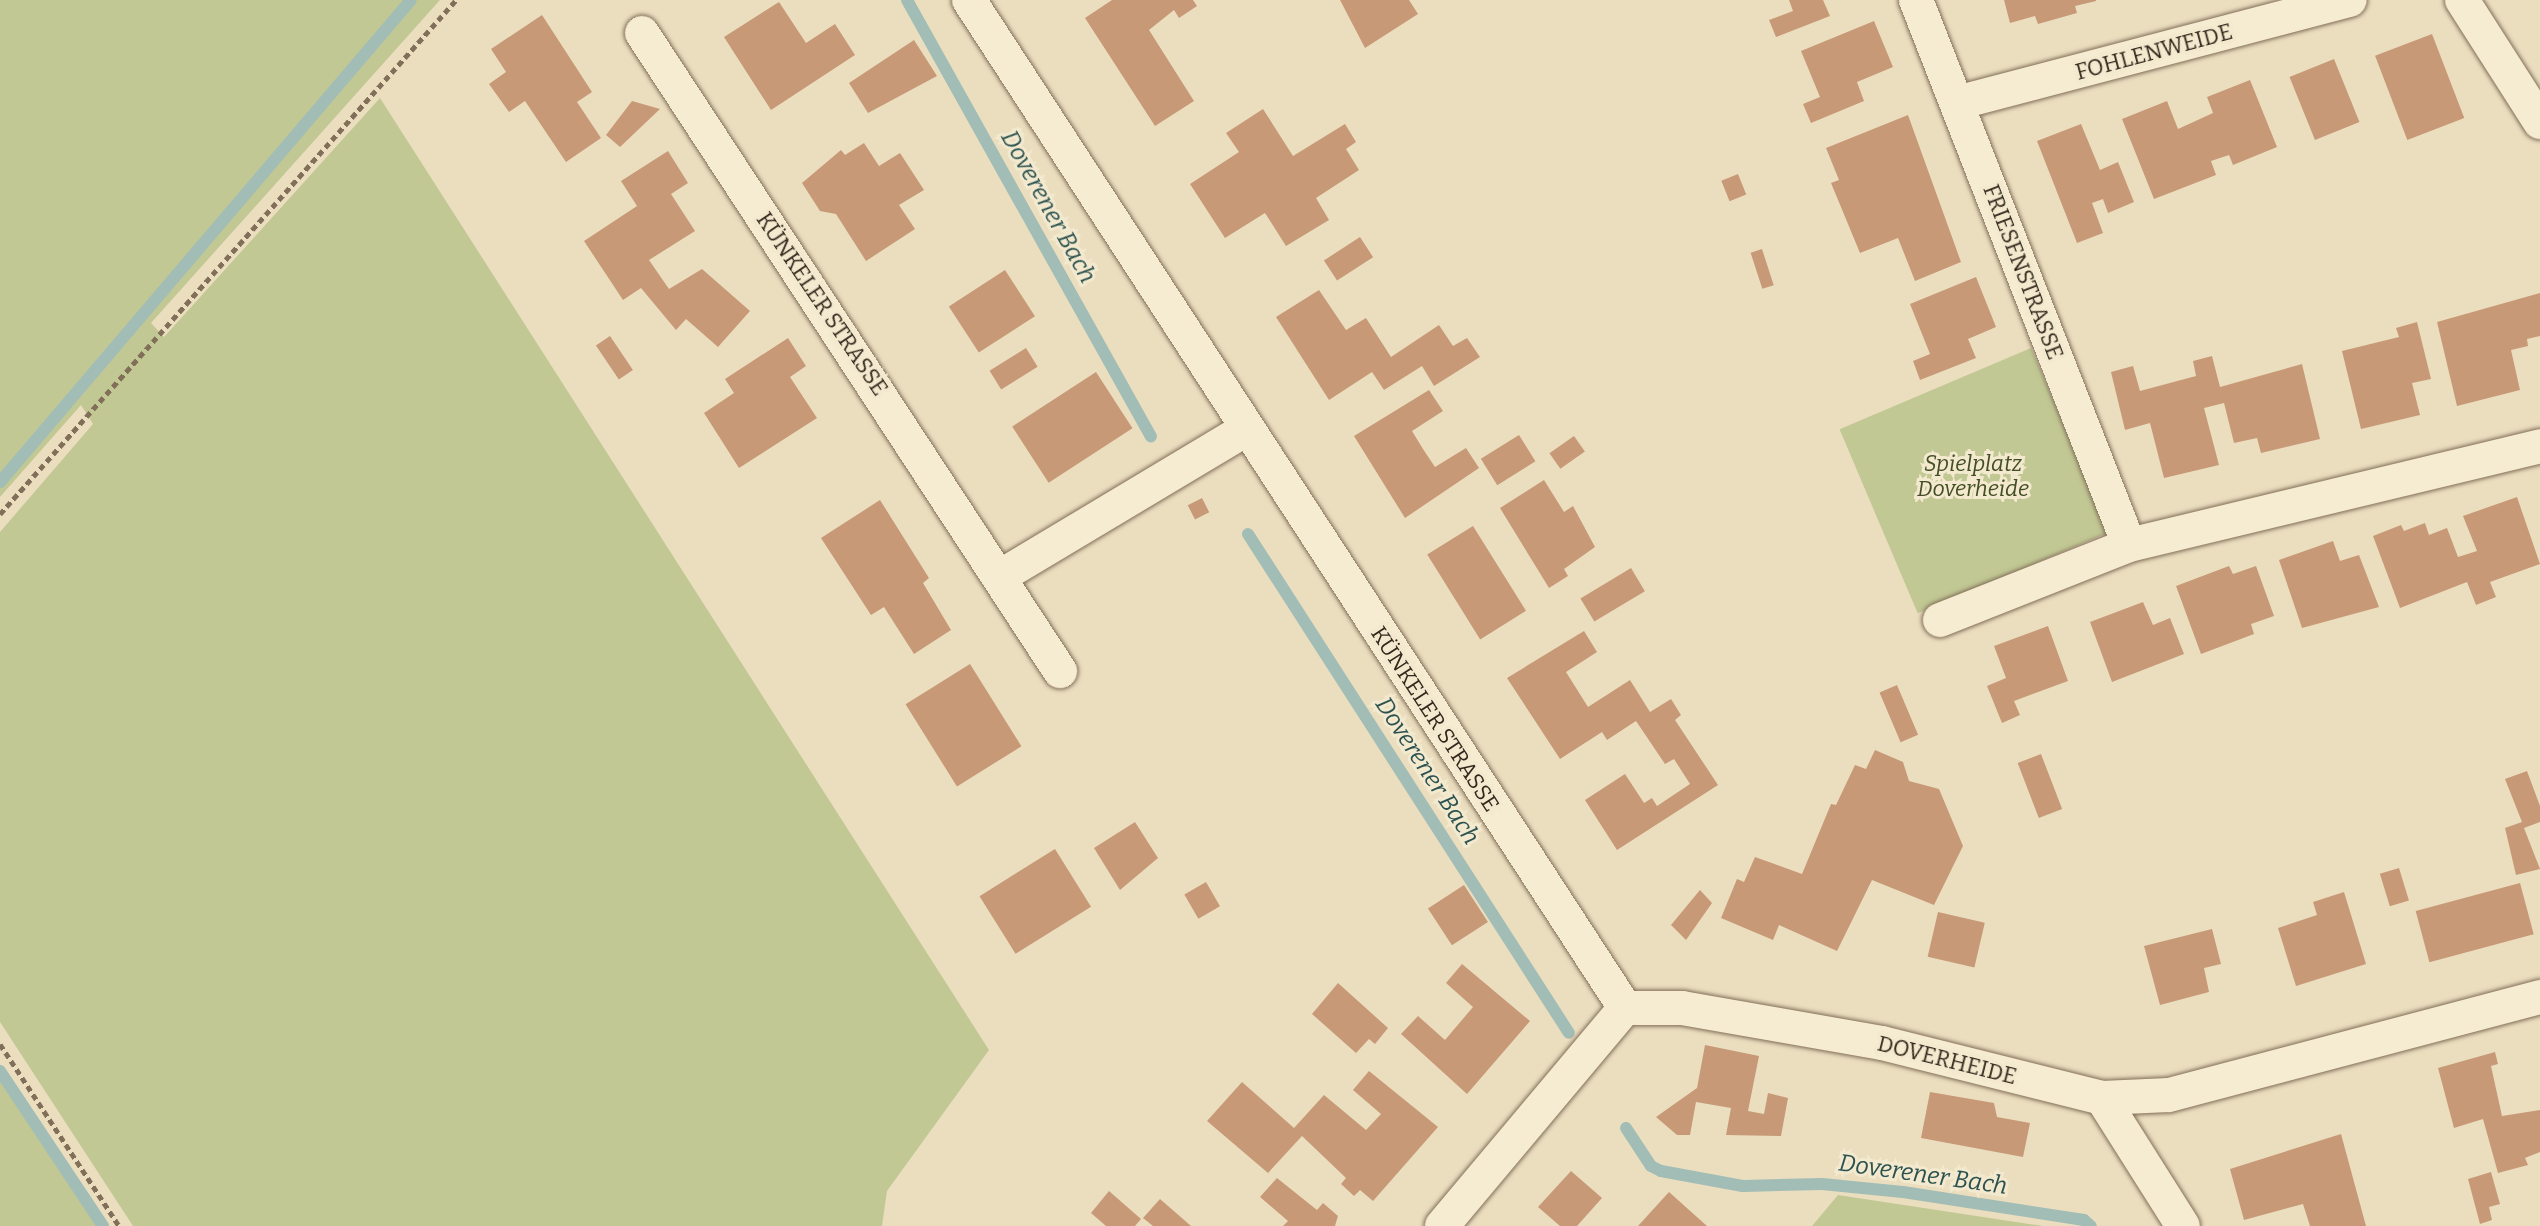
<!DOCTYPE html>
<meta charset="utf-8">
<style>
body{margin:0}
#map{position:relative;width:2540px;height:1226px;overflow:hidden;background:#ebdebf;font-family:Bitter,serif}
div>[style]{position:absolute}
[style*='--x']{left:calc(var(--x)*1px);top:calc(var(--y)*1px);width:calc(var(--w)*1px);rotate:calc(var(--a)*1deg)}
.green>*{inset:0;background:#c1c894;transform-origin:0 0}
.stream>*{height:12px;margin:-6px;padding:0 6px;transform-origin:6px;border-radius:6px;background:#a2bdb5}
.building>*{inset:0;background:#c79977;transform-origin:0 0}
.path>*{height:5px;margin-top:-2.5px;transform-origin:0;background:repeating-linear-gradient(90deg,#826f59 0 6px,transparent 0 10px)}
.roads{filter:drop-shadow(0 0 2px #826f59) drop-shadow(0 0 2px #826f59)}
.street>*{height:34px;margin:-17px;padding:0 17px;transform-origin:17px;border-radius:17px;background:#f6ecd2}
span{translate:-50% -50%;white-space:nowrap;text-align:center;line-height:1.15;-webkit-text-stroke:6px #f3e9ce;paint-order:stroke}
.street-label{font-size:22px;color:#33271c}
.park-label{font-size:22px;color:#434e24;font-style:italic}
.water-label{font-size:24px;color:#2c5250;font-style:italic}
</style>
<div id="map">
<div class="green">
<i style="clip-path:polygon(0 0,440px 0,151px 323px,164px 337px,380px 98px,989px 1050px,887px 1191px,882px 1226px,133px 1226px,0 1022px,0 532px,93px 424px,81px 405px,0 497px)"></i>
<i style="left:2031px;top:348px;width:200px;height:208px;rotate:67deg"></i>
<i style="clip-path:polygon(0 1065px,107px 1226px,0 1226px)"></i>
<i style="clip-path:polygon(1838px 1195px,2043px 1226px,1812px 1226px)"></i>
</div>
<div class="stream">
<i style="--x:907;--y:0;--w:500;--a:60.8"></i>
<i style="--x:0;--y:482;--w:633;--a:-49.55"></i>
<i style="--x:1248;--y:534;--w:593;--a:57.25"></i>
<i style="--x:0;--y:1071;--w:186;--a:56.4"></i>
<i style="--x:1626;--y:1128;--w:45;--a:56.7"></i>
<i style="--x:1651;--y:1166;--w:11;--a:27"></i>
<i style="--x:1661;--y:1171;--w:83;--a:10.4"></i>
<i style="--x:1743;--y:1186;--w:79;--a:-1.5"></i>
<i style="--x:1822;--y:1184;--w:81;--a:5.6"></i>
<i style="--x:1903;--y:1192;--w:183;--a:8.8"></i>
<i style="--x:2084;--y:1220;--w:9;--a:41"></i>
</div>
<div class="building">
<i style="clip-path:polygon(1112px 0,1193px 0,1197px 6px,1179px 18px,1174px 10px,1149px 30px,1194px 101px,1155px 126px,1085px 18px)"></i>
<i style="clip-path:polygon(1340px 0,1409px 0,1418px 14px,1365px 48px)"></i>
<i style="clip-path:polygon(1789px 0,1823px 0,1830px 16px,1776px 37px,1769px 20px,1793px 11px)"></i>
<i style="clip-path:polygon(2004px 0,2096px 0,2096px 1px,2075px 6px,2077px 13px,2038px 24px,2035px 16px,2010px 23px)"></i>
<i style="clip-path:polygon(779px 2px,806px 43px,835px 24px,855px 55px,771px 110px,724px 37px)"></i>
<i style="clip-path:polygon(542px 15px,592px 92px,577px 102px,601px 138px,566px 162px,525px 101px,509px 112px,489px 84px,506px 72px,491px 49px)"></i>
<i style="clip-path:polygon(1874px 21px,1893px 67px,1857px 82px,1864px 101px,1811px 123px,1803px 104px,1820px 97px,1801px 51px)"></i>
<i style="left:2432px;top:34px;width:90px;height:61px;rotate:69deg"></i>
<i style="clip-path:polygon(914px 40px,937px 76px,868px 113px,849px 83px)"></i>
<i style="left:2334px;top:59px;width:68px;height:48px;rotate:68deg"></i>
<i style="clip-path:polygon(2250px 80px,2277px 147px,2233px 165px,2229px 155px,2211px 161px,2216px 175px,2154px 199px,2122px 119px,2167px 101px,2178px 129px,2213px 113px,2207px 97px)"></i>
<i style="clip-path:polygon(632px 101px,660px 109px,620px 147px,606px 135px)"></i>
<i style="clip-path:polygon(1263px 109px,1293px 156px,1345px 124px,1356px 142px,1346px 149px,1359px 170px,1316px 198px,1329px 220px,1286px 246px,1265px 213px,1225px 238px,1190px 184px,1239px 152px,1226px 133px)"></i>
<i style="clip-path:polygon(1908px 115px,1961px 262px,1915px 281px,1898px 238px,1860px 253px,1831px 183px,1839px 180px,1826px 148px)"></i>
<i style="clip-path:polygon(2081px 124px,2100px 170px,2118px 162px,2134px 202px,2108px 213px,2103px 199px,2092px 203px,2103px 233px,2077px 243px,2037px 141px)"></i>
<i style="clip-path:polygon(864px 143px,879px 166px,900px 153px,924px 190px,899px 205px,915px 229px,866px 261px,836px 214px,820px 211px,802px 183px,841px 150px,845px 155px)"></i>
<i style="clip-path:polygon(668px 151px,688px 183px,671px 194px,695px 231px,649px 260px,669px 289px,702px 269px,750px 311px,718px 347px,686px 319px,676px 330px,641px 288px,623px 300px,584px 241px,637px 206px,621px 181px)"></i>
<i style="left:1738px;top:174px;width:22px;height:18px;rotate:68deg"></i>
<i style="left:1360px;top:237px;width:24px;height:43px;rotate:57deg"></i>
<i style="left:1762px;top:249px;width:38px;height:12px;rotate:72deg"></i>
<i style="left:1005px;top:270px;width:55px;height:67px;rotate:57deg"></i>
<i style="clip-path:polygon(1976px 277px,1996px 327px,1968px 339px,1976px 358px,1920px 380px,1913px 361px,1930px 354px,1910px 304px)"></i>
<i style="clip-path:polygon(1319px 290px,1346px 330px,1366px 318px,1391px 357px,1439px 325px,1453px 346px,1467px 338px,1480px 357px,1434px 386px,1422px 366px,1384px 390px,1372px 372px,1329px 400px,1276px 317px)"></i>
<i style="clip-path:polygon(2540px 293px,2540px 336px,2527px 339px,2528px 346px,2511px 350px,2520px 390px,2457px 406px,2437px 322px)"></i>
<i style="clip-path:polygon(2417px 322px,2431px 379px,2412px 383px,2420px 415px,2361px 429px,2342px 351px,2399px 337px,2396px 328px)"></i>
<i style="left:610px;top:336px;width:41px;height:17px;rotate:56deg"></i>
<i style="clip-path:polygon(788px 338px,806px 366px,790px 377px,817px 418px,739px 468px,704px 413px,734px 393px,725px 379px)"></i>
<i style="left:1026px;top:348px;width:22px;height:43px;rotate:58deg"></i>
<i style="clip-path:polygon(2212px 356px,2220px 387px,2302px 364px,2320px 439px,2261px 453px,2257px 438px,2234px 443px,2224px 403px,2204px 408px,2219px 465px,2164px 478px,2150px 423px,2125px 430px,2111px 372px,2133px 366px,2140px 391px,2196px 376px,2193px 361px)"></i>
<i style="left:1096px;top:372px;width:67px;height:100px;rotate:57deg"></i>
<i style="clip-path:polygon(1429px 390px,1443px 411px,1412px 431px,1423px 449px,1435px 467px,1466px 448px,1479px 468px,1405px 518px,1354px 436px)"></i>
<i style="left:1519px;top:435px;width:31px;height:45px;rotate:58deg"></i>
<i style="left:1574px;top:436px;width:19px;height:30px;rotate:55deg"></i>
<i style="clip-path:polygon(1544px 480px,1564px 512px,1573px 506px,1595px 547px,1564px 569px,1568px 576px,1549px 588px,1500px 508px)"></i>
<i style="clip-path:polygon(2517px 497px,2540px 564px,2490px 582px,2496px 597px,2476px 605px,2467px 582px,2400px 608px,2373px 536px,2401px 525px,2404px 531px,2425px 523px,2429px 535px,2447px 528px,2458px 557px,2477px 551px,2463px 516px)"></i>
<i style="left:1202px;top:498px;width:16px;height:16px;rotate:63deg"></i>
<i style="clip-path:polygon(880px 500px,929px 578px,923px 583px,951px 630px,914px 654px,884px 607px,871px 615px,821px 538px)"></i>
<i style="left:1473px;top:526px;width:100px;height:54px;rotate:58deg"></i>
<i style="clip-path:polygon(2333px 541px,2340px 561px,2359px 555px,2379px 607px,2302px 628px,2279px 560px)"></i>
<i style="clip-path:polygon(2229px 566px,2233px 574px,2256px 566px,2274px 616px,2251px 624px,2254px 634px,2201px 654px,2176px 586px)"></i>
<i style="left:1631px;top:568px;width:27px;height:59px;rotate:59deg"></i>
<i style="clip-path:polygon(2143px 602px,2153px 625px,2170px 618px,2184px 654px,2112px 682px,2090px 622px)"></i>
<i style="clip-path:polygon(2048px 626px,2068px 681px,2014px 701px,2020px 715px,2002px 723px,1987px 686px,2006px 678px,1994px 646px)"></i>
<i style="clip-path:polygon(1584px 631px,1597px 652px,1566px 672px,1588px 707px,1630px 680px,1650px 712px,1671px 699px,1681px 715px,1675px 720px,1718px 785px,1617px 850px,1585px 800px,1625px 774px,1644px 803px,1652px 798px,1657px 806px,1690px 784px,1674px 759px,1665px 764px,1636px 721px,1607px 740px,1602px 732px,1560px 759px,1507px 678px)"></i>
<i style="left:970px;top:664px;width:97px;height:76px;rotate:58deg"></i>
<i style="left:1897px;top:685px;width:54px;height:19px;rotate:67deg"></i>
<i style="clip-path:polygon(1875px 750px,1903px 762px,1909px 781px,1939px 789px,1963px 846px,1934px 905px,1872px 880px,1837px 951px,1779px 925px,1773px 940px,1721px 918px,1737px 879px,1744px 882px,1755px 857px,1802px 874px,1831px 804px,1836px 805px,1855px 765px,1866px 769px)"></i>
<i style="left:2041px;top:754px;width:59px;height:25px;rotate:69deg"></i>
<i style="clip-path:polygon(2527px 771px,2540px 806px,2540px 822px,2524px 828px,2540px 869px,2516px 875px,2505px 828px,2522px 822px,2505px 779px)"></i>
<i style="clip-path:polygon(1135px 822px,1158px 858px,1120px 890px,1094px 848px)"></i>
<i style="left:1055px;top:849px;width:68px;height:89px;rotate:58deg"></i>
<i style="left:2399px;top:868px;width:34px;height:20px;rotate:73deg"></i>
<i style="left:1206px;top:882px;width:28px;height:25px;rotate:60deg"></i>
<i style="left:2520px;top:883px;width:53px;height:108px;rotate:75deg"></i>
<i style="left:1464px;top:885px;width:44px;height:43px;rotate:57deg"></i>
<i style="clip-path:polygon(1700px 890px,1712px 903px,1686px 940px,1671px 925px)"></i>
<i style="clip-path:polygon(2344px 892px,2366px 964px,2296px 986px,2278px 928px,2317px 915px,2313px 902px)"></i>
<i style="left:1938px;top:912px;width:48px;height:46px;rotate:13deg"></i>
<i style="clip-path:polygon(2212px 929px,2221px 964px,2204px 968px,2209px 992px,2160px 1005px,2144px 946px)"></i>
<i style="clip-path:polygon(1462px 964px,1530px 1021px,1467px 1094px,1401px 1034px,1418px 1016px,1445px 1040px,1473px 1007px,1446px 983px)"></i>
<i style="clip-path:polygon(1338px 983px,1388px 1028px,1375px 1044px,1369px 1039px,1356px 1053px,1312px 1014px)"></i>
<i style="clip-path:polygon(1705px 1045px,1759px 1056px,1748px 1111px,1764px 1114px,1768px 1093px,1788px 1098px,1781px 1136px,1726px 1135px,1731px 1108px,1696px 1102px,1690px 1135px,1677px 1135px,1656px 1117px,1697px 1088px)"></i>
<i style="clip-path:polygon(2495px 1052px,2498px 1064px,2491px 1066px,2502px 1116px,2540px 1110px,2540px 1152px,2525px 1158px,2528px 1165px,2498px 1173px,2483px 1119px,2454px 1128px,2438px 1068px)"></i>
<i style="clip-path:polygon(1369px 1071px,1438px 1127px,1373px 1201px,1360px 1190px,1354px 1196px,1341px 1184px,1346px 1178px,1302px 1136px,1268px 1173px,1207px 1121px,1242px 1082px,1294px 1128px,1324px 1095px,1366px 1130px,1381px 1114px,1353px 1090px)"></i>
<i style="clip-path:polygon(1930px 1092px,1994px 1103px,1997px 1117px,2030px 1123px,2023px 1157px,1921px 1138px)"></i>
<i style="clip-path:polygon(2341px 1134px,2366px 1226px,2310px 1226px,2303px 1204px,2244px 1220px,2230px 1169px)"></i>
<i style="clip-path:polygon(1571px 1171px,1602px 1198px,1577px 1226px,1560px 1226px,1538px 1207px)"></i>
<i style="clip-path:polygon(2491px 1172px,2500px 1204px,2489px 1207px,2492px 1220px,2480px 1224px,2468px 1179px)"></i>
<i style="clip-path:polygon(1277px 1178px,1317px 1210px,1323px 1203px,1338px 1216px,1335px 1226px,1283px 1226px,1288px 1221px,1260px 1197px)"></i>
<i style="clip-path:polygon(1109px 1191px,1141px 1219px,1135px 1226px,1106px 1226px,1091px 1213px)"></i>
<i style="clip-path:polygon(1669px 1192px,1707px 1226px,1638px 1226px)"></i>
<i style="clip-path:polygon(1160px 1199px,1183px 1219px,1191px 1226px,1153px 1226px,1143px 1218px)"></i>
</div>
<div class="path">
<i style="--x:0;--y:514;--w:687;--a:-48.42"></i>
<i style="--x:0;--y:1044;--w:217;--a:56.8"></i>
</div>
<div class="roads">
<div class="street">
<i style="--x:969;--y:0;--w:1203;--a:56.94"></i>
<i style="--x:1916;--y:0;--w:585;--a:68.65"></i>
<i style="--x:2129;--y:545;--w:423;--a:-13.5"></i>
<i style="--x:2462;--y:0;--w:145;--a:57.4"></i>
<i style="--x:642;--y:33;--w:763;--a:56.77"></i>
<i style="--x:1957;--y:103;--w:406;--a:-14.7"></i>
<i style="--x:1001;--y:576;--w:284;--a:-30.9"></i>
<i style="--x:1940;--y:620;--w:203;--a:-21.6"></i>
<i style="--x:2102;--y:1098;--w:151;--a:57.7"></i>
<i style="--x:1442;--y:1226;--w:285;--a:-50"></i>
<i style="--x:1625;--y:1008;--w:57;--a:0"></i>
<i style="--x:1682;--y:1008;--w:203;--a:9.9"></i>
<i style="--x:1882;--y:1043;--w:227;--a:14"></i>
<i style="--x:2102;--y:1098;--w:67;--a:-2.6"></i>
<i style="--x:2169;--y:1095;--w:384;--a:-14.8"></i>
</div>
</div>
<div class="street-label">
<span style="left:2154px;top:52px;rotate:-15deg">FOHLENWEIDE</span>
<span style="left:2023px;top:272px;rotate:69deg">FRIESENSTRASSE</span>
<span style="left:822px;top:304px;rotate:56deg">KÜNKELER STRASSE</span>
<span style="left:1435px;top:719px;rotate:57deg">KÜNKELER STRASSE</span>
<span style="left:1947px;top:1060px;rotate:14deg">DOVERHEIDE</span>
</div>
<div class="park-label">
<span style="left:1973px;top:476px">Spielplatz<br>Doverheide</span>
</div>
<div class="water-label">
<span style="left:1048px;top:207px;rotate:61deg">Doverener Bach</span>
<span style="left:1427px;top:771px;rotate:57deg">Doverener Bach</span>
<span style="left:1923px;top:1175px;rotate:8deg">Doverener Bach</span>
</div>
</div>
